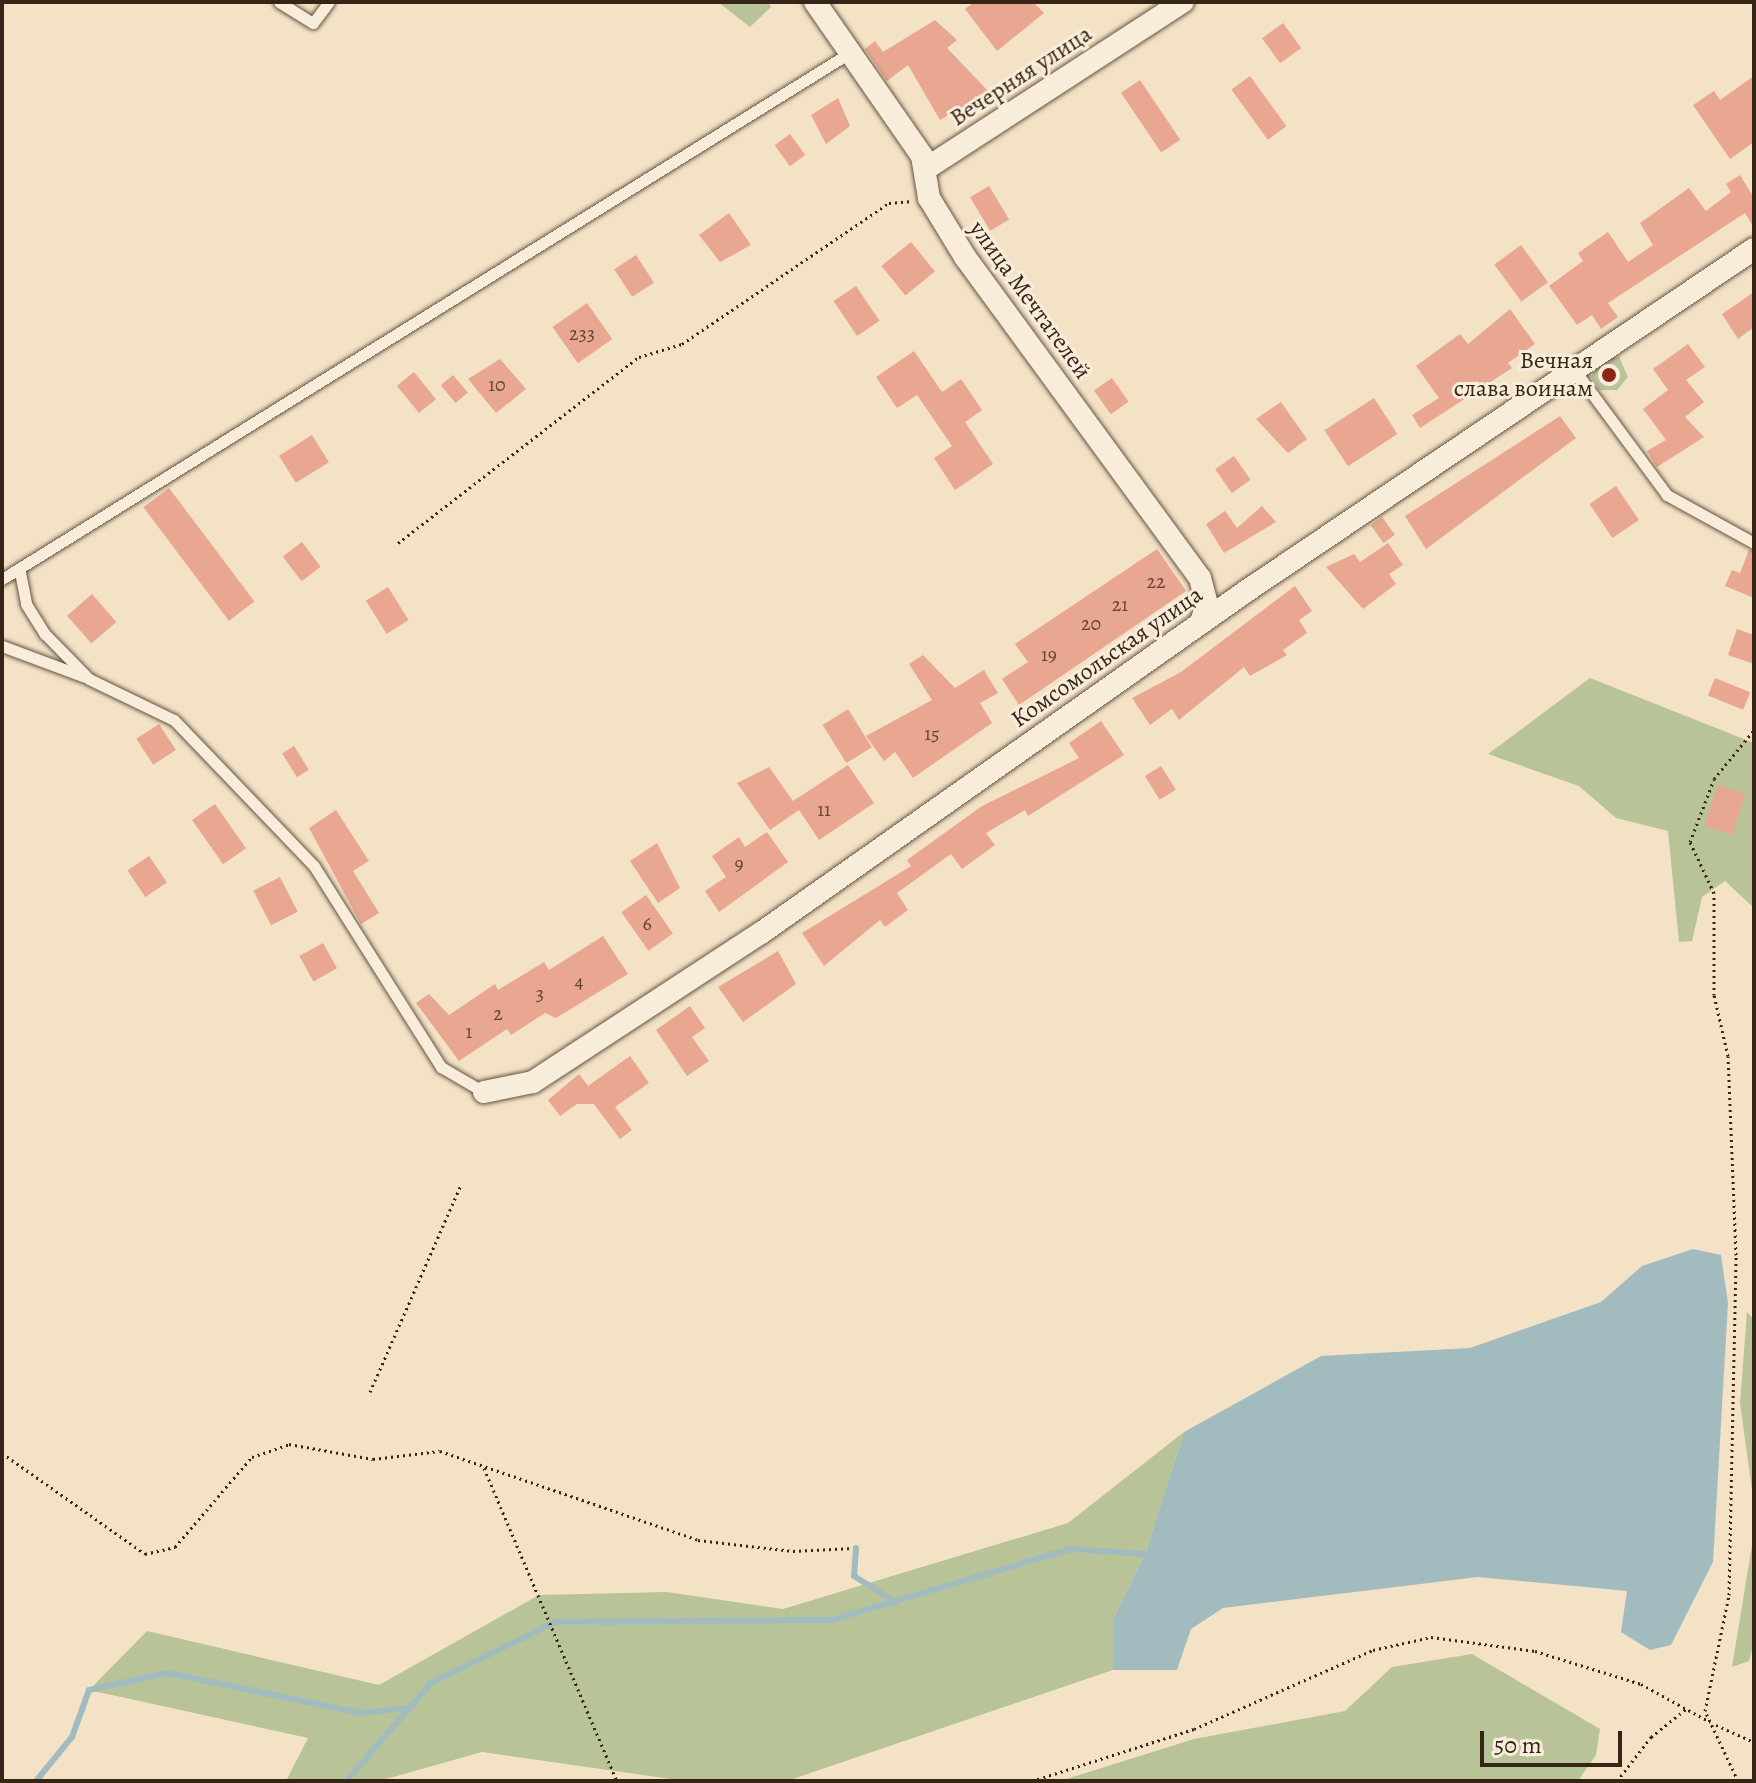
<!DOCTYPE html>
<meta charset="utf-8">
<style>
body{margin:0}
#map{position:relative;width:1756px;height:1783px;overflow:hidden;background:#f4e2c6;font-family:Alegreya,serif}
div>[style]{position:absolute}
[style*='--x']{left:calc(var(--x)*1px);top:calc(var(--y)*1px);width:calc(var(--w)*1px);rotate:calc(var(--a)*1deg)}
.green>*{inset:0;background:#b8c497}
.water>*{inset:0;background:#a1bbbf}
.stream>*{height:6px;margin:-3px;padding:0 3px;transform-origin:3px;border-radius:3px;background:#a1bbbf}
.building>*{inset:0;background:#e9a691;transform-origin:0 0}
.path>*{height:3px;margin-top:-1.5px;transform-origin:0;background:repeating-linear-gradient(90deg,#362416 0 2px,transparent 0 6px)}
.roads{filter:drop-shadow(0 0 2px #665442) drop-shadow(0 0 2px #665442)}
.service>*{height:11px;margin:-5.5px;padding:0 5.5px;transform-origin:5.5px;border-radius:5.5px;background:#f8ecda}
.minor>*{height:22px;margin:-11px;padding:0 11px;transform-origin:11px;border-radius:11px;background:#f8ecda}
.dots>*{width:22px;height:22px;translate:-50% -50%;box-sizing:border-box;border:4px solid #f8ecda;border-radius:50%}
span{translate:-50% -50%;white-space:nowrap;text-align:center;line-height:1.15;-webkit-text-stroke:6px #f8ecda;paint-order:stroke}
.number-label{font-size:20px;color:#634435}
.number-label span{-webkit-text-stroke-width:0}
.street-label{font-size:24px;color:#362416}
.poi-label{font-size:24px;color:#362416}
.right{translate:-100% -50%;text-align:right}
.frame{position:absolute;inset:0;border:4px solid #362416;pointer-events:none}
.scale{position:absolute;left:1480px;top:1731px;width:142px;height:36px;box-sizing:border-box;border:4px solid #362416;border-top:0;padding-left:10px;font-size:24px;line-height:28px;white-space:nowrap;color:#362416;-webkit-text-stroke:6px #f8ecda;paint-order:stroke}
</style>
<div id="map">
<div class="green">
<i style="clip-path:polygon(718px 2px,768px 2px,771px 7px,750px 27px)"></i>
<i style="clip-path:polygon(1619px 357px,1628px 377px,1617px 390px,1599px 390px,1591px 377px,1600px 360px)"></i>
<i style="clip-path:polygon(1590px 678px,1754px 743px,1754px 908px,1725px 881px,1702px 897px,1692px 941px,1679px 942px,1668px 831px,1616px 818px,1579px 786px,1488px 754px)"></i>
<i style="clip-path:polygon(1747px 1312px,1754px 1320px,1754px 1505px,1740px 1403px)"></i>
<i style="clip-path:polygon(1184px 1432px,1145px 1554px,1113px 1619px,1113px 1670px,787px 1781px,685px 1781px,482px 1752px,379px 1781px,286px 1781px,308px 1738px,89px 1690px,147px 1631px,379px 1685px,539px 1595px,667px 1592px,783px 1609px,1068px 1523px)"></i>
<i style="clip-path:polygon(1754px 1533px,1754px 1642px,1749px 1661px,1732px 1667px)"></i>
<i style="clip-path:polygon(1472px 1654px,1600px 1729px,1596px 1755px,1578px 1781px,1060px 1781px,1194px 1739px,1345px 1711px,1392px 1667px)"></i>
</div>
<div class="water">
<i style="clip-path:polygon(1693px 1249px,1721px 1255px,1728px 1303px,1713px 1562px,1671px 1645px,1650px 1650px,1621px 1632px,1627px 1591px,1478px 1577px,1223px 1608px,1191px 1629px,1177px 1670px,1113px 1670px,1113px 1619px,1145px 1554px,1184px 1432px,1321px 1356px,1470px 1348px,1601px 1302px,1642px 1266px)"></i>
</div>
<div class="stream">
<i style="--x:856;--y:1548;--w:28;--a:94"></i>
<i style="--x:854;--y:1576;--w:49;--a:32.4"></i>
<i style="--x:349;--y:1778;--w:125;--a:-49.2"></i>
<i style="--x:431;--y:1683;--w:138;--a:-26.2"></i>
<i style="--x:555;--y:1622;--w:277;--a:-0.4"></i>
<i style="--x:832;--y:1620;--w:248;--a:-16.6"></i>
<i style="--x:1070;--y:1549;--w:75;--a:3.8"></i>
<i style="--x:36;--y:1781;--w:57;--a:-50.7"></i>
<i style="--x:72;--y:1737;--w:50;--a:-70.1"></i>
<i style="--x:89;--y:1690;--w:81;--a:-12.1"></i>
<i style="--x:168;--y:1673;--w:197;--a:11.7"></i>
<i style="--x:361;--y:1713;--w:47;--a:-6.1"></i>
</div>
<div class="building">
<i style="clip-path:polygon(974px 2px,1033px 2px,1044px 13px,997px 51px,965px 9px)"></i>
<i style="clip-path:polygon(935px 20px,957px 40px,947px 48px,989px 92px,940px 120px,908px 65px,887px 81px,865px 49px,875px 41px,883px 52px)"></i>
<i style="left:1283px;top:23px;width:31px;height:26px;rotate:54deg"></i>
<i style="left:1250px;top:76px;width:62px;height:23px;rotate:54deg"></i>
<i style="clip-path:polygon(1754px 76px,1754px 142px,1730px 159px,1693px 105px,1714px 91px,1720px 100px)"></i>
<i style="left:1140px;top:80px;width:72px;height:23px;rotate:56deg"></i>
<i style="clip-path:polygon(838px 98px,850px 126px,826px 144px,811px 115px)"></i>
<i style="left:790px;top:134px;width:26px;height:19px;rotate:54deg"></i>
<i style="clip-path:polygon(1740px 175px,1754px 198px,1754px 228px,1745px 213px,1608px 303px,1618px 317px,1601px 329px,1592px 315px,1577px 325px,1549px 286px,1583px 261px,1578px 253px,1608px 232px,1628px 262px,1653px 245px,1640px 223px,1689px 188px,1706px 211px,1731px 192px,1726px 184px)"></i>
<i style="left:989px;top:186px;width:39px;height:22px;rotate:59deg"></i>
<i style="clip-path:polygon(729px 213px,751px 245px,720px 262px,699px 235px)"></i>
<i style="left:911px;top:242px;width:38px;height:38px;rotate:51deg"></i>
<i style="left:1521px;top:245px;width:46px;height:33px;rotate:54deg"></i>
<i style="left:636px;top:255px;width:33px;height:26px;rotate:57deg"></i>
<i style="left:856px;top:286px;width:42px;height:27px;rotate:56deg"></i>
<i style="clip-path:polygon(1754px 292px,1754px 327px,1738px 339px,1722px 314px)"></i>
<i style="left:587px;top:303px;width:44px;height:42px;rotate:55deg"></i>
<i style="clip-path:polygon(1510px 309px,1535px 344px,1508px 363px,1512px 368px,1420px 428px,1412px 415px,1439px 398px,1416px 366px,1460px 334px,1468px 344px)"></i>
<i style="clip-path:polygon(1688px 344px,1705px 367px,1686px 380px,1704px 402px,1685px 417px,1704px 437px,1657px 467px,1647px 451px,1666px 440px,1643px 409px,1668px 390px,1653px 369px)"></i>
<i style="clip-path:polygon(914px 351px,942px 392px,961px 379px,982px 410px,965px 422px,993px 464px,955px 490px,934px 458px,952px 446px,917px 395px,897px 408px,876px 377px)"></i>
<i style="clip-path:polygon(500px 359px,526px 389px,496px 413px,468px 379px)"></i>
<i style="left:414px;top:372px;width:35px;height:22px;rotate:51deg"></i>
<i style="left:453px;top:375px;width:23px;height:16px;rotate:50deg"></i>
<i style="left:1112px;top:378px;width:29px;height:22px;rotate:55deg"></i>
<i style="left:1374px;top:398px;width:43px;height:59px;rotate:57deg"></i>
<i style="clip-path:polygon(1281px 402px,1307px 439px,1288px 453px,1256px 419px)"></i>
<i style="clip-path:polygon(1560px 416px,1576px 438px,1426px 549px,1405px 516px)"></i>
<i style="left:312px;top:435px;width:32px;height:39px;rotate:58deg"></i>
<i style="left:1234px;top:456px;width:29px;height:23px;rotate:55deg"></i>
<i style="left:1616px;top:486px;width:41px;height:32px;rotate:56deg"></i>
<i style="left:169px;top:488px;width:142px;height:32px;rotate:53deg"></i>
<i style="clip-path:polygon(1262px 506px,1276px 522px,1224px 553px,1206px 524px,1225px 511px,1237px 528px)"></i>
<i style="left:1382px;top:517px;width:22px;height:14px;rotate:54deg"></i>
<i style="left:302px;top:542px;width:31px;height:24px;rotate:53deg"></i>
<i style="clip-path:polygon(1388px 543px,1403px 565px,1389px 574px,1396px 584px,1363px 609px,1326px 567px,1354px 554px,1360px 562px)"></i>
<i style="clip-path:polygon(1157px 549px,1186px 591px,1019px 705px,1002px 679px,1028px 662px,1015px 644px)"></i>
<i style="clip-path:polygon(1749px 550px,1754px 551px,1754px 598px,1725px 586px,1732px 570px,1740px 573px)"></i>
<i style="clip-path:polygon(1295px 586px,1312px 611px,1299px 620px,1307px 633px,1283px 650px,1287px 655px,1250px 676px,1244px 667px,1179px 720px,1172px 709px,1150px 725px,1132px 698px,1181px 672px)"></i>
<i style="left:388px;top:587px;width:39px;height:26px;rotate:58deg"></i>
<i style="left:92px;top:594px;width:37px;height:33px;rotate:49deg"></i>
<i style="clip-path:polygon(1737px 629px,1754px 635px,1754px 664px,1728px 655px)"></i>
<i style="clip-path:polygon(923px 655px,955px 688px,984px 670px,998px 693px,980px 703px,992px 723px,913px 778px,895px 752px,884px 761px,866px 736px,932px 700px,909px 664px)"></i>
<i style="left:1715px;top:678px;width:38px;height:19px;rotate:22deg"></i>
<i style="left:848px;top:709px;width:45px;height:30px;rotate:58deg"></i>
<i style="clip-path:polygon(1101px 721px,1124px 755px,1028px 816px,1025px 810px,986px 833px,995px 845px,962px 869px,951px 854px,897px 893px,908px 910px,885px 927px,880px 920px,824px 966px,802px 933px,911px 866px,907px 860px,982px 806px,1079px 758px,1069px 743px)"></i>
<i style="left:159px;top:724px;width:31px;height:27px;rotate:57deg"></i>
<i style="left:294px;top:746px;width:28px;height:14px;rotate:58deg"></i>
<i style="clip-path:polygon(848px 765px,874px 803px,819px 840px,799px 810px,770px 830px,737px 783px,769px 767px,793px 801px)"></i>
<i style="left:1161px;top:766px;width:28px;height:19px;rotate:58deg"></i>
<i style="left:1718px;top:785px;width:29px;height:43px;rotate:18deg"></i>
<i style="left:215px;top:804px;width:54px;height:28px;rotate:55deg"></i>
<i style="clip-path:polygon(336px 810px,369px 861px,353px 871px,379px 913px,361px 924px,309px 828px)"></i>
<i style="clip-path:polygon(767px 832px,788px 862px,719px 912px,705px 891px,726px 877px,712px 856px,739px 837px,745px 847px)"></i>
<i style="clip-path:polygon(657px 843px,680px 888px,658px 903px,630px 861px)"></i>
<i style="left:149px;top:856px;width:32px;height:26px;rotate:56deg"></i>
<i style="left:280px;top:877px;width:39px;height:30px;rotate:63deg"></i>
<i style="left:646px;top:895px;width:47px;height:30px;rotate:55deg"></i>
<i style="clip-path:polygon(603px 936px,628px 974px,556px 1018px,545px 1013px,511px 1035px,507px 1029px,459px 1061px,416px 1003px,429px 994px,449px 1015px,495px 984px,498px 990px,544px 962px,549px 970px)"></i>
<i style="left:323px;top:943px;width:29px;height:27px;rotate:61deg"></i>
<i style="clip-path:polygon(778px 951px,796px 984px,743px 1022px,718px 987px)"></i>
<i style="clip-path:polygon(690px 1006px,705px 1028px,692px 1037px,709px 1061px,687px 1076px,656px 1030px)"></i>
<i style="clip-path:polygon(630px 1056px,649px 1083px,615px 1107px,632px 1130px,620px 1139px,594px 1104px,577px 1104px,560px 1116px,548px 1100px,579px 1074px,588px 1086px)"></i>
</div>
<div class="path">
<i style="--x:398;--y:543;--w:304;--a:-37.7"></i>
<i style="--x:639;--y:357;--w:45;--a:-16.8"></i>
<i style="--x:682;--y:344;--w:250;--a:-34.3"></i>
<i style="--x:889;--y:203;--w:21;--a:-5"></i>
<i style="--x:370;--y:1392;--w:226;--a:-66.3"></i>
<i style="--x:2;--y:1453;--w:175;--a:35.2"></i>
<i style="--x:145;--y:1554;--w:31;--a:-13"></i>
<i style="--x:175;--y:1547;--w:118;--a:-49.5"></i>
<i style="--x:252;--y:1457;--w:39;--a:-19"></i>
<i style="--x:289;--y:1444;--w:85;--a:10.1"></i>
<i style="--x:373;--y:1459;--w:67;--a:-6.8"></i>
<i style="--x:440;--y:1451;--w:273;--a:19"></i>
<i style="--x:698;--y:1540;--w:96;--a:6.6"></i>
<i style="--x:793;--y:1551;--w:60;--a:-2.9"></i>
<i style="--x:484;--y:1468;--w:340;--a:67"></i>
<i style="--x:1716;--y:1725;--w:42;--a:24.1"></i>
<i style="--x:1032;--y:1781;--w:170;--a:-17.8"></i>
<i style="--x:1194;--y:1729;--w:196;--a:-23.8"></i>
<i style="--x:1373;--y:1650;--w:59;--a:-12.6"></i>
<i style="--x:1431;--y:1637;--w:105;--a:7.7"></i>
<i style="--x:1535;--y:1651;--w:111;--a:17.3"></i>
<i style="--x:1641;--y:1684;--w:79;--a:28.8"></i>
<i style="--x:1617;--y:1781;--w:56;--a:-52.3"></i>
<i style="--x:1651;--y:1737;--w:45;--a:-38.7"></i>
<i style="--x:1738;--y:1781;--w:77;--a:-115.2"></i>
<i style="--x:1705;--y:1711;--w:118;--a:-78.3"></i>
<i style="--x:1729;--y:1595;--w:340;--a:-88.8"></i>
<i style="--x:1736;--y:1255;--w:199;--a:-92.3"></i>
<i style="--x:1728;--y:1056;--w:63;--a:-102.9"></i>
<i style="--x:1714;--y:995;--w:102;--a:-90"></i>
<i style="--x:1714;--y:893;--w:56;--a:-115.2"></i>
<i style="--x:1690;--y:842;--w:67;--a:-69.1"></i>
<i style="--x:1714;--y:779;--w:63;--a:-50.8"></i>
</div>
<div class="roads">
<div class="service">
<i style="--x:279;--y:2;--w:40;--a:32"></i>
<i style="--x:313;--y:23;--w:26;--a:-53"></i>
<i style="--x:1573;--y:368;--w:158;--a:53.5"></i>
<i style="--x:1667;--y:495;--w:99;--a:28.9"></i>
<i style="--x:20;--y:572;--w:33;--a:79"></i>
<i style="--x:26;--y:604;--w:36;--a:58"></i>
<i style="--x:45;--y:634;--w:63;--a:45.6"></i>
<i style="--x:89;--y:679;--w:94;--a:25.8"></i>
<i style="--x:174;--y:720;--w:202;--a:46.2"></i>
<i style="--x:314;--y:866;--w:238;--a:57.7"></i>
<i style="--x:441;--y:1067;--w:50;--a:30.2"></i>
<i style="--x:2;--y:579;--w:999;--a:-31.83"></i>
<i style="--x:2;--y:646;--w:89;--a:20.5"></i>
</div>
<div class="minor">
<i style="--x:815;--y:2;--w:188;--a:55.2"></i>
<i style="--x:922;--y:156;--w:43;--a:80.5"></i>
<i style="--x:929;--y:198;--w:69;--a:58.6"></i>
<i style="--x:965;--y:257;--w:398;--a:53.8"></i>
<i style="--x:1200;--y:578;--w:27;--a:75"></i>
<i style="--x:1207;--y:604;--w:20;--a:108"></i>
<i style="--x:927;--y:168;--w:305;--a:-33"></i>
<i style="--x:484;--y:1092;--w:50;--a:-11.5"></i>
<i style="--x:533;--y:1082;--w:272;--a:-33.2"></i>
<i style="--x:761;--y:933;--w:596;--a:-35.16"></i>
<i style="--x:1248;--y:590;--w:610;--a:-33.98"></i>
</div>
</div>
<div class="dots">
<i style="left:1609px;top:375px;background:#8f2418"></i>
</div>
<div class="number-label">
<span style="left:582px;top:333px">233</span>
<span style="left:497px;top:384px">10</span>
<span style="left:1156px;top:581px">22</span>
<span style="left:1120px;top:604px">21</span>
<span style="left:1091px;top:623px">20</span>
<span style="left:1049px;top:654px">19</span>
<span style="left:932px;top:733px">15</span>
<span style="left:824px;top:809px">11</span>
<span style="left:739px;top:863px">9</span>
<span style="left:647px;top:923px">6</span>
<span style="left:579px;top:981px">4</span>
<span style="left:540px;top:993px">3</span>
<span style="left:498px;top:1013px">2</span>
<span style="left:469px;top:1031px">1</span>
</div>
<div class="street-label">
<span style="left:1021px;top:76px;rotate:-33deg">Вечерняя улица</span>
<span style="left:1030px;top:300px;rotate:54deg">улица Мечтателей</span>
<span style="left:1107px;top:657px;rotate:-35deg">Комсомольская улица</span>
</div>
<div class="poi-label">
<span class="right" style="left:1593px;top:375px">Вечная<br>слава воинам</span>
</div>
<div class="frame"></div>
<div class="scale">50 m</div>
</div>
